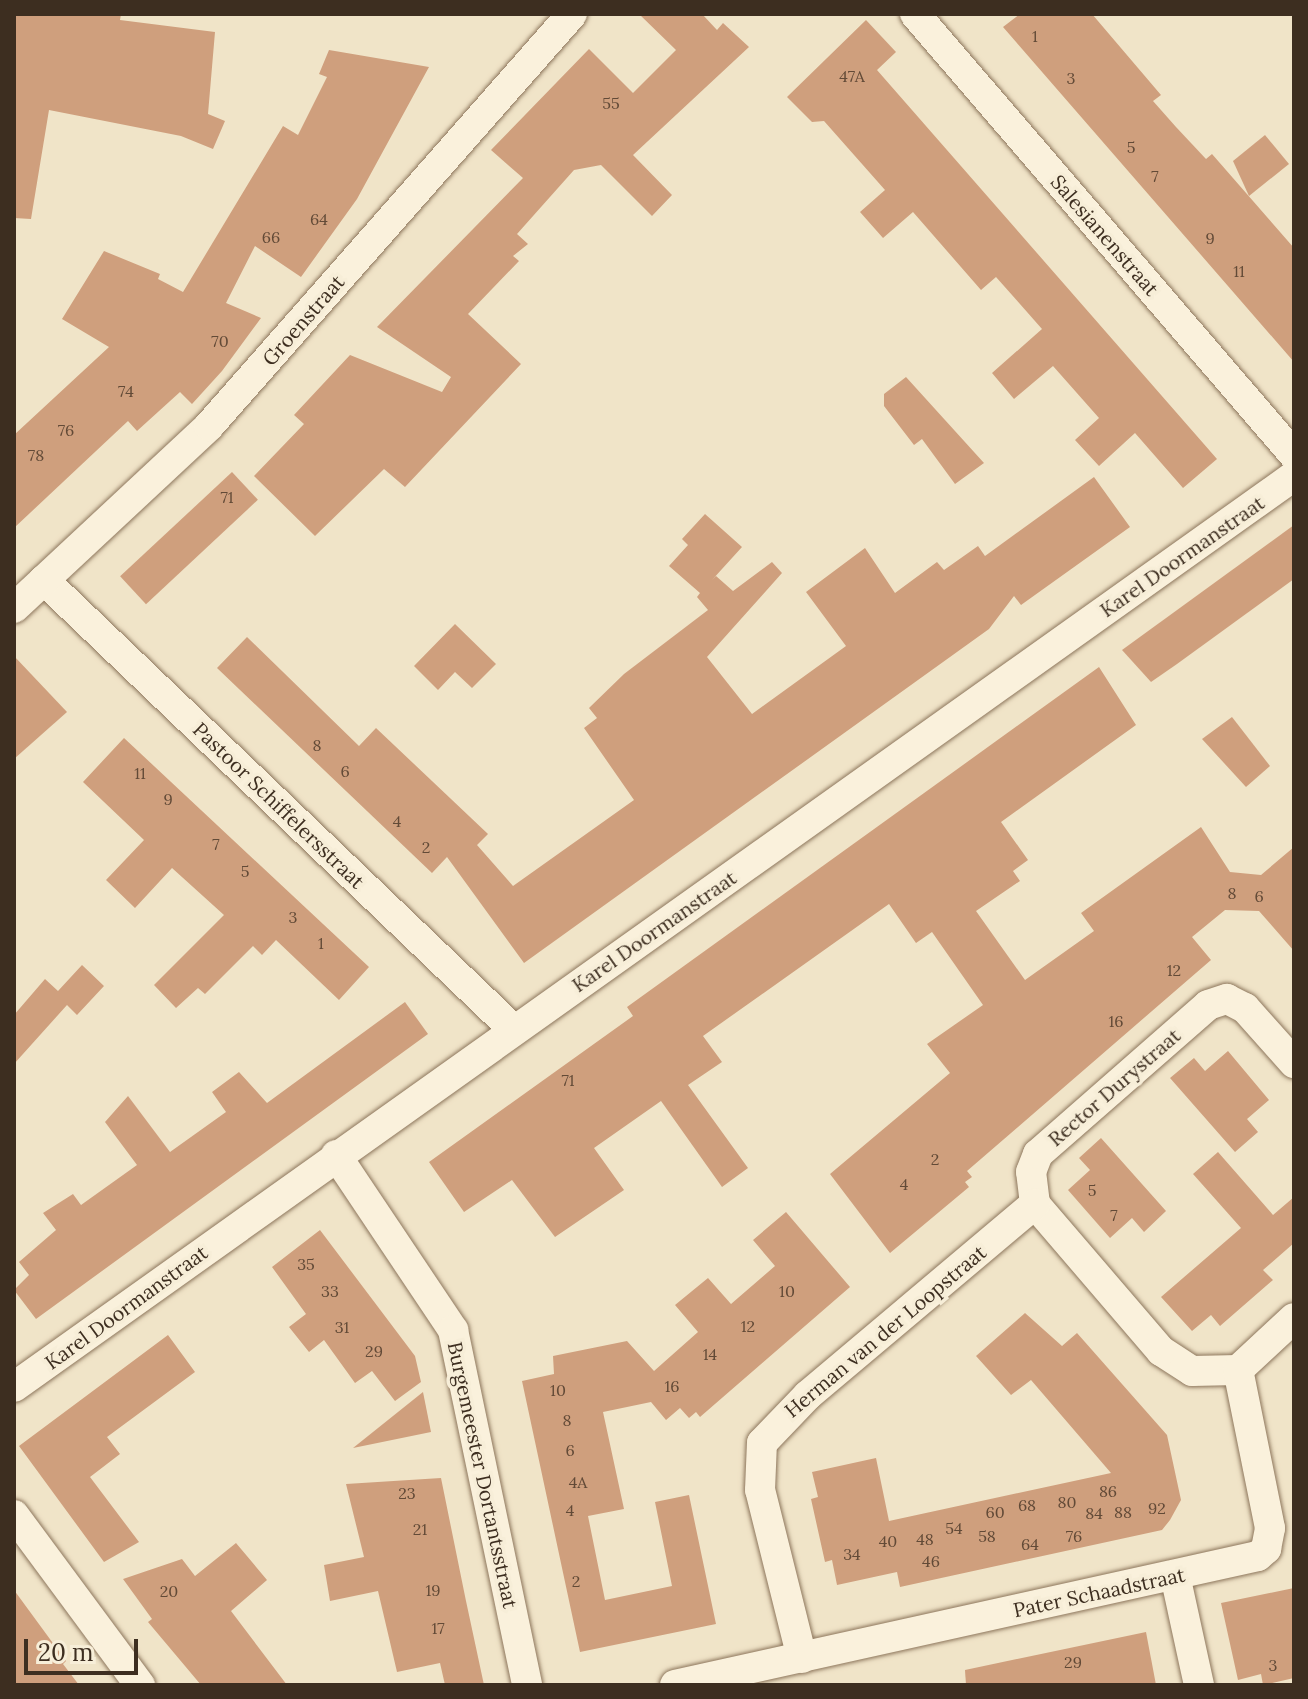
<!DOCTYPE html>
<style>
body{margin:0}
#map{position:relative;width:1308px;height:1699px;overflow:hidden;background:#f0e4c8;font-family:Lora,serif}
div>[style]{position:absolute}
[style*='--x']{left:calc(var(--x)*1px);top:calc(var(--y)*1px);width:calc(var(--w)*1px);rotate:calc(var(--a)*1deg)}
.building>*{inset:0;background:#cf9f7d;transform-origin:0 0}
.roads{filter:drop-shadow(0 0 2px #8d765c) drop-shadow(0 0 2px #8d765c)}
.minor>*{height:30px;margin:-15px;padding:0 15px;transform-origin:15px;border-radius:15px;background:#faf1dc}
span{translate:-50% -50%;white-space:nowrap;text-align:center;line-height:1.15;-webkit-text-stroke:7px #f7eed8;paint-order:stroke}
.number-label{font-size:16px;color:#624a37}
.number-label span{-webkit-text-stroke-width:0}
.street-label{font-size:20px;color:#3d2e20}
.frame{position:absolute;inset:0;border:16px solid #3d2e20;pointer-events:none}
.scale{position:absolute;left:24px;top:1639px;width:114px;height:36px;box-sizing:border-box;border:4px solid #3d2e20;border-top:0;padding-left:10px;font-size:24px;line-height:28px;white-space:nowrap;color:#3d2e20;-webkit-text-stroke:6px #f7eed8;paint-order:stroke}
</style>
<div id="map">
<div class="building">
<i style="clip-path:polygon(14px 14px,121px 14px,120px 20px,215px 32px,208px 114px,225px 121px,213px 149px,181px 136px,49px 110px,31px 219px,14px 218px)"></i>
<i style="clip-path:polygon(639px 14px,702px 14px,717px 30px,723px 23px,749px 47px,633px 155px,672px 195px,652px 216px,601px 165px,574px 170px,517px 234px,528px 244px,513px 256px,519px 261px,468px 314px,521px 364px,405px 487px,384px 469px,315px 536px,254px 476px,304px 424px,294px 415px,350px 355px,442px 392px,451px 377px,377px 327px,523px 178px,491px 150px,589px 49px,633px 93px,676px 50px)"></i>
<i style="clip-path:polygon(1020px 14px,1092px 14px,1161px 95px,1153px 101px,1176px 127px,1206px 159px,1212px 154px,1294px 248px,1294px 362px,1003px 27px)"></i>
<i style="clip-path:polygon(866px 20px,896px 52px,877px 70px,1217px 459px,1183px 488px,1135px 433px,1099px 466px,1075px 440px,1099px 418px,1053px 366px,1014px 399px,992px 373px,1042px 329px,996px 277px,981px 290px,913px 212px,883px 238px,860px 212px,885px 190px,824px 121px,812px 122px,787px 97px)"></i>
<i style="clip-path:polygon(329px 50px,429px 67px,357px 199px,301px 277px,255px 246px,226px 303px,261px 318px,222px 371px,192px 404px,180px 392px,137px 431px,128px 421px,14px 528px,14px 435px,109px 347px,62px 319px,104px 251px,160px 274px,158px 279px,183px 292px,283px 126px,298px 135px,327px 77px,319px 74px)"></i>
<i style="clip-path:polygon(1265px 135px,1289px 164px,1249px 196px,1233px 161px)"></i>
<i style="clip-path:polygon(906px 377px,984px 463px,955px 484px,922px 439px,914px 445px,884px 406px,884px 394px)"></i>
<i style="left:232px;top:472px;width:38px;height:153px;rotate:47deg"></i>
<i style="clip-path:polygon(1094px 477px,1130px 527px,1021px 605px,1014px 596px,989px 629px,524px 963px,447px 857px,432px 873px,217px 668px,247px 637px,359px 746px,376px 728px,488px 834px,477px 845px,513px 886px,634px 800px,584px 728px,597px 718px,589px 708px,624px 674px,708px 610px,697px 597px,700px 593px,669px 566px,688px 545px,682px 539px,705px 514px,742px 547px,712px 580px,716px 576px,733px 591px,772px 562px,782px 573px,707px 657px,752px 714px,846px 646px,806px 592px,865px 548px,895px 593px,937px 562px,944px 570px,978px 546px,985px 556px)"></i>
<i style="clip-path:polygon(1294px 525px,1294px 579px,1177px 664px,1151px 682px,1122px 650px)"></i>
<i style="clip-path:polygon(455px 624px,496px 664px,472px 688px,455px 672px,438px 690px,414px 666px)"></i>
<i style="clip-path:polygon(14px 656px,67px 712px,14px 759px)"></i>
<i style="clip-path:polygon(1099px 667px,1136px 725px,1001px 822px,1028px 860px,1013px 871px,1020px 881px,976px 911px,1025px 980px,1094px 931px,1081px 913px,1201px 827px,1230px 872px,1261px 875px,1294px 847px,1294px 951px,1259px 911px,1225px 910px,1192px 937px,1211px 960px,967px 1171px,972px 1177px,965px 1182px,969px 1187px,890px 1253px,830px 1174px,950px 1073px,927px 1044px,983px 1005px,932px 932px,916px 943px,889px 904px,703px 1036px,722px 1062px,688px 1085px,748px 1168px,722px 1187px,661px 1101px,594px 1148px,624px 1190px,555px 1237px,512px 1180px,464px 1212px,429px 1162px,633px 1016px,627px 1007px)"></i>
<i style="clip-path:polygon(1232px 717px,1270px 766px,1246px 787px,1202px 739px)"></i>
<i style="clip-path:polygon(124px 738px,369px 967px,339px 1000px,276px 940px,262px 955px,253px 946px,205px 994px,198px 988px,176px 1008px,154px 985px,224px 915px,172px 868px,135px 908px,106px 880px,144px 840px,83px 782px)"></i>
<i style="clip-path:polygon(82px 965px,104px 986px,77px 1015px,67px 1005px,14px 1064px,14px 1015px,45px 979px,58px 991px)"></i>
<i style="clip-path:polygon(405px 1002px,428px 1034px,36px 1319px,14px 1290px,29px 1275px,19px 1262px,56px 1230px,43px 1213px,73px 1194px,81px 1205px,137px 1165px,105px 1122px,128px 1096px,170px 1152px,226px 1112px,212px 1092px,239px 1072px,267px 1103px)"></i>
<i style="clip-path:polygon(1228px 1051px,1269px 1100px,1247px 1119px,1258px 1132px,1235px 1152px,1170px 1078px,1194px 1058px,1205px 1071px)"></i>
<i style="clip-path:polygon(1101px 1138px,1166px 1211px,1144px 1232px,1132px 1218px,1110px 1238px,1068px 1190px,1090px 1170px,1079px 1158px)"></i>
<i style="clip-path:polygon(1218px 1152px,1273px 1215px,1294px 1197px,1294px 1243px,1263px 1270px,1273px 1280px,1220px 1326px,1211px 1315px,1192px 1331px,1161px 1297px,1241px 1228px,1193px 1174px)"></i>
<i style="clip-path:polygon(786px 1212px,850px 1287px,700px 1417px,696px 1412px,689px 1418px,680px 1408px,666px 1420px,651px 1402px,603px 1412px,624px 1509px,588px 1516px,605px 1600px,672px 1586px,655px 1502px,689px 1495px,716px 1624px,580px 1652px,522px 1381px,554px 1374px,553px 1356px,627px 1341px,654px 1371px,698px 1332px,675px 1305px,708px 1278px,731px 1304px,775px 1266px,753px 1240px)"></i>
<i style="clip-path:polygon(320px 1230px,415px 1356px,421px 1382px,395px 1401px,372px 1371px,355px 1383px,324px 1340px,309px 1352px,289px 1327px,306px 1314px,272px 1267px)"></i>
<i style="clip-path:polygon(1025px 1313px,1062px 1346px,1077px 1333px,1167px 1435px,1181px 1500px,1170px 1520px,1162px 1530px,900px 1587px,897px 1572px,837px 1585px,832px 1560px,825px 1562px,811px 1499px,818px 1497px,812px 1472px,876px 1458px,889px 1521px,1111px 1473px,1031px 1380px,1011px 1395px,976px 1356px)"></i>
<i style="clip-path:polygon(168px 1335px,195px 1372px,107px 1437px,120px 1454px,90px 1477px,139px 1542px,104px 1562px,19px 1446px)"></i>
<i style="clip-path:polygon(423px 1392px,431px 1432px,353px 1448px)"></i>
<i style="clip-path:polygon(441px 1478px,466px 1601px,484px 1685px,445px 1685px,440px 1663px,397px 1672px,378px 1591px,330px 1601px,324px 1565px,364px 1557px,346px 1484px)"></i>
<i style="clip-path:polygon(236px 1543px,267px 1580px,231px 1611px,287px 1685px,201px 1685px,148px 1622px,152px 1619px,123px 1579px,182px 1559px,195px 1576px)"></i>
<i style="clip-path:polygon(1294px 1588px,1294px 1678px,1263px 1685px,1261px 1674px,1238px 1680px,1221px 1603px)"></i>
<i style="clip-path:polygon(14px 1590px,66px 1661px,63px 1664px,79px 1685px,14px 1685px)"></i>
<i style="clip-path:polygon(1146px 1632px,1156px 1685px,966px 1685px,965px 1670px)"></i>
</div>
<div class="roads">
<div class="minor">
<i style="--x:915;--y:14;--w:581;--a:49.32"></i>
<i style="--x:44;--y:580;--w:651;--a:43.75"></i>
<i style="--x:14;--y:608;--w:267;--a:-43"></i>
<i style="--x:209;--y:426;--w:549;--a:-48.62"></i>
<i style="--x:336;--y:1155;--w:211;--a:56.2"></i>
<i style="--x:453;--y:1330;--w:363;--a:78.2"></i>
<i style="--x:1238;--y:1370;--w:46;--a:178.8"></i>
<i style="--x:1192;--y:1371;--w:37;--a:-147"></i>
<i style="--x:1161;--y:1351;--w:194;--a:-130.6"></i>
<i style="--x:1035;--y:1204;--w:32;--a:-97"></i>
<i style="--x:1031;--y:1172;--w:19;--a:-69"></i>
<i style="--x:1038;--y:1154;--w:226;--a:-41.2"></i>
<i style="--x:1208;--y:1005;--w:20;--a:-18"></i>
<i style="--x:1227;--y:999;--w:20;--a:27"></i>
<i style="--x:1245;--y:1008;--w:74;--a:48.3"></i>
<i style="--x:14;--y:1387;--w:1571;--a:-35.44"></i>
<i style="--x:14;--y:1515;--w:212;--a:53.5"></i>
<i style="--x:1175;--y:1575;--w:113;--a:77.7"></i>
<i style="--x:802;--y:1658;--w:173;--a:-104"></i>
<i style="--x:760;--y:1490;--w:47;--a:-87.6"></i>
<i style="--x:762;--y:1443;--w:66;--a:-46.2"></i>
<i style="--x:808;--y:1395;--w:297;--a:-40.1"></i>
<i style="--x:675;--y:1685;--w:597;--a:-12.48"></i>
<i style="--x:1258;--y:1556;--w:11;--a:-41"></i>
<i style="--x:1266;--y:1549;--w:21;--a:-79"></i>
<i style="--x:1270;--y:1528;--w:161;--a:-101.4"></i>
<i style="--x:1238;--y:1370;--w:76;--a:-42.9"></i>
</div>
</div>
<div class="number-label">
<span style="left:1035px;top:36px">1</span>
<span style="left:852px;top:76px">47A</span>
<span style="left:1071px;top:78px">3</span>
<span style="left:611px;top:103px">55</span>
<span style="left:1131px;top:147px">5</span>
<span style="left:1155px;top:176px">7</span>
<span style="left:319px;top:219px">64</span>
<span style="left:271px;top:237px">66</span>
<span style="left:1210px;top:238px">9</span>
<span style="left:1239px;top:271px">11</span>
<span style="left:220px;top:341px">70</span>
<span style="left:126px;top:391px">74</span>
<span style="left:66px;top:430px">76</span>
<span style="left:36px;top:455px">78</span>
<span style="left:227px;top:497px">71</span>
<span style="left:317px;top:745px">8</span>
<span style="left:345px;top:771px">6</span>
<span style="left:140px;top:773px">11</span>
<span style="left:168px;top:799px">9</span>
<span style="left:397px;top:821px">4</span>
<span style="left:216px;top:844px">7</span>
<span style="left:426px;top:847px">2</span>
<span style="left:245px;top:871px">5</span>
<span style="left:1232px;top:893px">8</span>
<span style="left:1259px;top:896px">6</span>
<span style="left:293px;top:917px">3</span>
<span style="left:321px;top:943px">1</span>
<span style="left:1174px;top:970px">12</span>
<span style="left:1116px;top:1021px">16</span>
<span style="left:568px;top:1080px">71</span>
<span style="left:935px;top:1159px">2</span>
<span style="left:904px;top:1184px">4</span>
<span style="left:1092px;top:1190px">5</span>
<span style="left:1114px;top:1215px">7</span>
<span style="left:306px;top:1264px">35</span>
<span style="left:330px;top:1291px">33</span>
<span style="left:787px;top:1291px">10</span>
<span style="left:748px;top:1326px">12</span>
<span style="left:342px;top:1327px">31</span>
<span style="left:374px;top:1351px">29</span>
<span style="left:710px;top:1354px">14</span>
<span style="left:672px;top:1386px">16</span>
<span style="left:558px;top:1390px">10</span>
<span style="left:567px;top:1420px">8</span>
<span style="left:570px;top:1450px">6</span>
<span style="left:578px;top:1482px">4A</span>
<span style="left:1108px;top:1491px">86</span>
<span style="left:407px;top:1493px">23</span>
<span style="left:1067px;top:1502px">80</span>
<span style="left:1027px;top:1505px">68</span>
<span style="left:1157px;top:1508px">92</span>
<span style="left:570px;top:1510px">4</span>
<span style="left:995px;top:1512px">60</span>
<span style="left:1123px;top:1512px">88</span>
<span style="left:1094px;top:1513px">84</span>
<span style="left:954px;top:1528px">54</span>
<span style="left:420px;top:1529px">21</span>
<span style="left:987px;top:1536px">58</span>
<span style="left:1074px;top:1536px">76</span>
<span style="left:925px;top:1539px">48</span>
<span style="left:888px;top:1541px">40</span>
<span style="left:1030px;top:1544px">64</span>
<span style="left:852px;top:1554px">34</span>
<span style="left:931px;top:1561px">46</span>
<span style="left:576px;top:1581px">2</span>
<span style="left:433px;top:1590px">19</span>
<span style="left:169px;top:1591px">20</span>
<span style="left:438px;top:1628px">17</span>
<span style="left:1073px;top:1662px">29</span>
<span style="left:1273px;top:1665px">3</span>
</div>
<div class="street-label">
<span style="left:1105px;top:235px;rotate:49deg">Salesianenstraat</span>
<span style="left:303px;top:320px;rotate:-49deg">Groenstraat</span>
<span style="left:1182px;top:556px;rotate:-35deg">Karel Doormanstraat</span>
<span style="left:279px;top:805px;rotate:44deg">Pastoor Schiffelersstraat</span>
<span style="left:654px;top:931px;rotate:-35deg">Karel Doormanstraat</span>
<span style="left:1114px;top:1087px;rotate:-41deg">Rector Durystraat</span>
<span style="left:126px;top:1307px;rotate:-36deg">Karel Doormanstraat</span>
<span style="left:885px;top:1331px;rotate:-40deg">Herman van der Loopstraat</span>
<span style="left:483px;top:1475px;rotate:78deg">Burgemeester Dortantsstraat</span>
<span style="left:1099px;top:1592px;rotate:-12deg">Pater Schaadstraat</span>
</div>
<div class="frame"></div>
<div class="scale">20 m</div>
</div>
